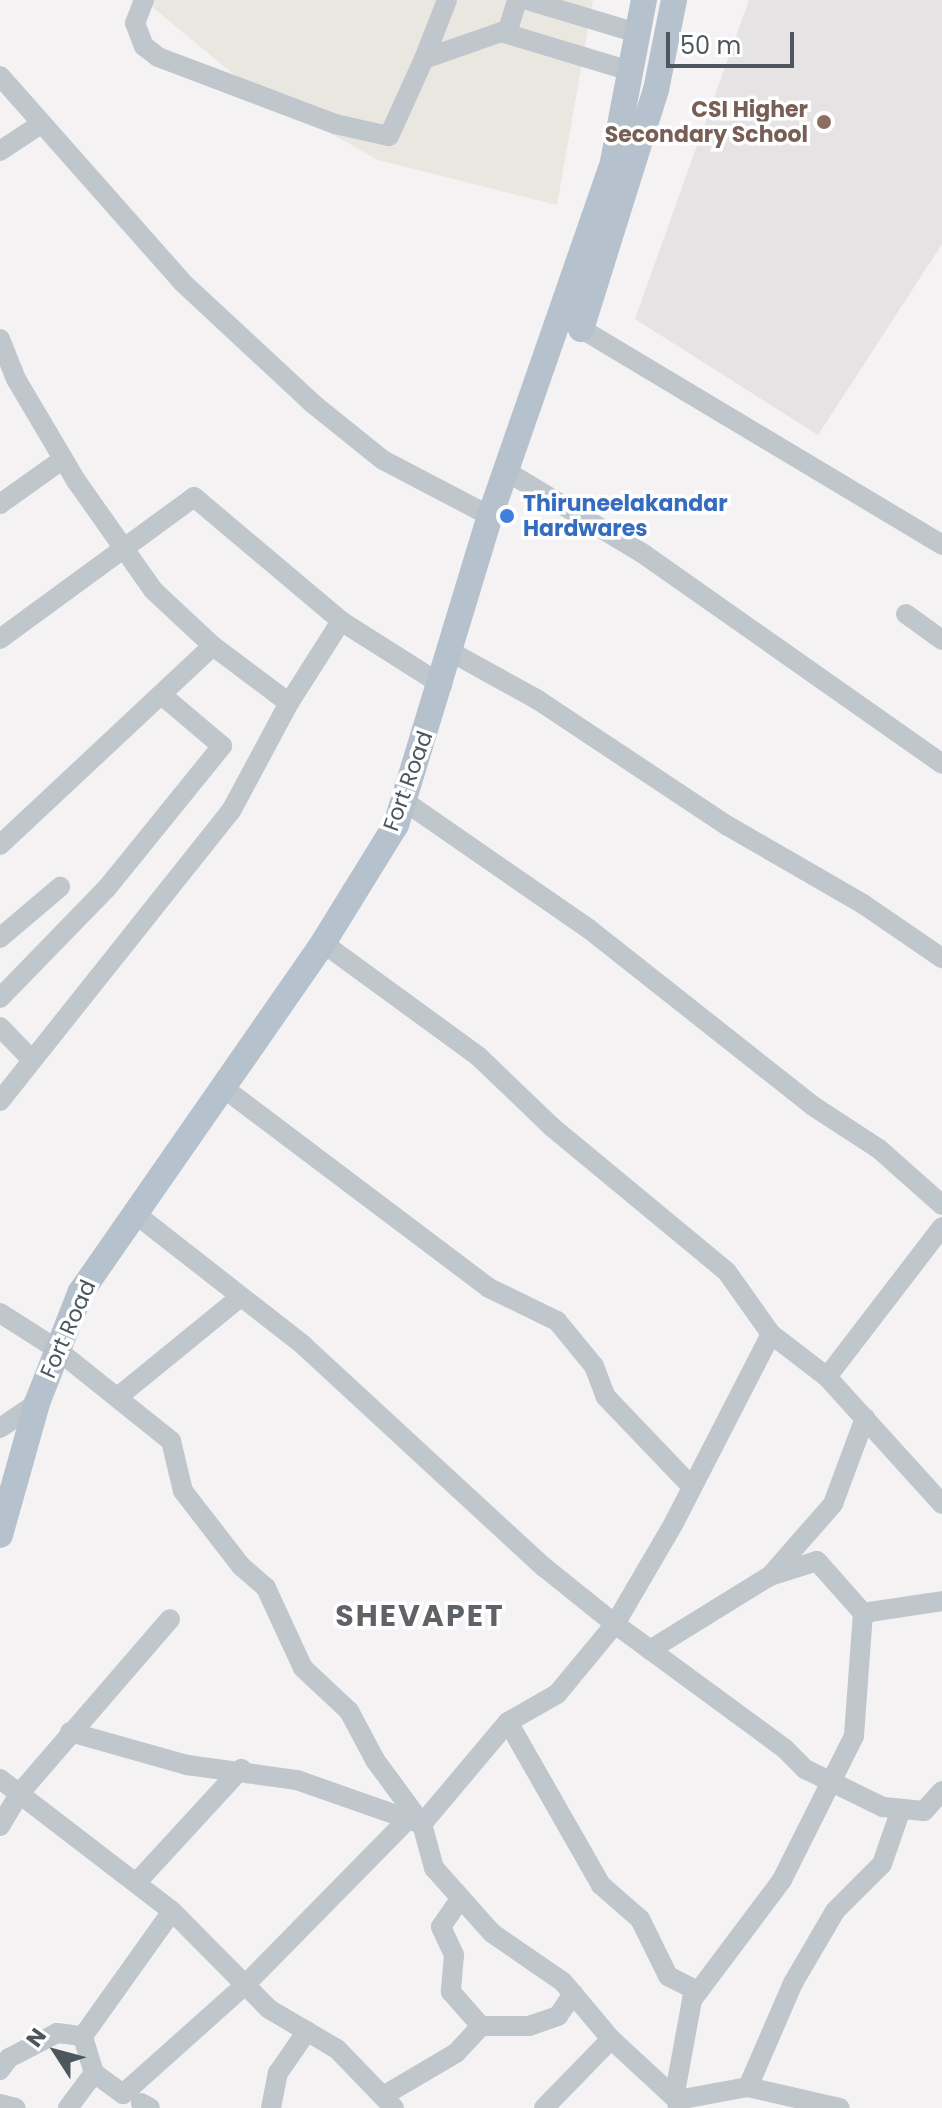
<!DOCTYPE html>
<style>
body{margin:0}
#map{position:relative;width:942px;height:2108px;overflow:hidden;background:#f4f2f2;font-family:Poppins,sans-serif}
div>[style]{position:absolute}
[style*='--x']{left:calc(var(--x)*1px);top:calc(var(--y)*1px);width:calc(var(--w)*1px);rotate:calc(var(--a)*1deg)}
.commercial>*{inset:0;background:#eae7e0}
.education>*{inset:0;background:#e5e3e3}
.minor>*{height:20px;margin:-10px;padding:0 10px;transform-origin:10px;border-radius:10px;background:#bfc6cc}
.major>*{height:26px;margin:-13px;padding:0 13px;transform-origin:13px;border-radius:13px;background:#b5c2cd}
.dots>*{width:22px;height:22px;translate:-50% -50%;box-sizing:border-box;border:4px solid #fff;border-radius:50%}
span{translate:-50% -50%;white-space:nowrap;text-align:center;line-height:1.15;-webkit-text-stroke:7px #fff;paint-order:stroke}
.education-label{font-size:22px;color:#785e54;font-weight:700}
.right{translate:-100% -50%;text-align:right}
.shop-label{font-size:22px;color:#366cbe;font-weight:700}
.left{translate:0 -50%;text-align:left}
.street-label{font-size:22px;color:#4c565d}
.district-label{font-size:30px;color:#5f6266;font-weight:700;letter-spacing:2px}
.north{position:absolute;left:16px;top:2012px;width:80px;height:80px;-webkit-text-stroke:6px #fff;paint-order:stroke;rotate:306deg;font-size:22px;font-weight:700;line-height:32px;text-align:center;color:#4c565d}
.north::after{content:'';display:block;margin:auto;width:28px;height:36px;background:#4c565d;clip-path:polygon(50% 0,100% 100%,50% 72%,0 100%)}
.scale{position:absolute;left:666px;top:32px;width:128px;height:36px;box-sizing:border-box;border:4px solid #4c565d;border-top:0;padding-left:10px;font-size:24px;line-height:28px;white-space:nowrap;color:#4c565d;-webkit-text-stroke:6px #fff;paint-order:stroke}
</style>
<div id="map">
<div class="commercial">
<i style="clip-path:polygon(144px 0,593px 0,557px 205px,378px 160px,249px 87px)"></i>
</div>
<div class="education">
<i style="clip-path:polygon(749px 0,942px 0,942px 244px,818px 435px,635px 319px)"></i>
</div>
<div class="minor">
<i style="--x:144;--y:0;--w:25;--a:111"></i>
<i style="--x:135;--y:23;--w:25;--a:69"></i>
<i style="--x:144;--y:46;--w:18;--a:38"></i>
<i style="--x:158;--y:57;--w:189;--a:20.7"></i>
<i style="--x:335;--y:124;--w:55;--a:12.5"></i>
<i style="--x:389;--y:136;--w:85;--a:-65.6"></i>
<i style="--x:424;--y:59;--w:82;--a:-19.3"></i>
<i style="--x:501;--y:32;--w:135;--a:16.8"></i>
<i style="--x:527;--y:0;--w:115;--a:16.7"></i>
<i style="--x:507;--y:33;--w:34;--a:-73"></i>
<i style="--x:424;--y:59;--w:63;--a:-68.7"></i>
<i style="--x:0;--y:76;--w:275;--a:48.5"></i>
<i style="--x:182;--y:282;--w:178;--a:42.9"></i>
<i style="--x:312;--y:403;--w:91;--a:38.8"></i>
<i style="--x:383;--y:460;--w:121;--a:27.6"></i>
<i style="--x:0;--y:151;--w:49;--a:-33.4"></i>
<i style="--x:570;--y:322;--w:434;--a:30.9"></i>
<i style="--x:0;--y:339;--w:43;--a:68.2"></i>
<i style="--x:16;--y:379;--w:120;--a:59.4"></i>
<i style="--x:77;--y:482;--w:133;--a:54.8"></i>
<i style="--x:154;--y:591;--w:81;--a:43"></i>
<i style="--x:213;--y:646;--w:95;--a:36.9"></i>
<i style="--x:506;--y:471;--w:162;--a:31.1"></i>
<i style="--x:645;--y:555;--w:363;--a:35.1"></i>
<i style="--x:0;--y:504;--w:77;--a:-35.5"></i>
<i style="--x:906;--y:614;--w:44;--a:35.8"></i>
<i style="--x:0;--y:639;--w:240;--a:-36.2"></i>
<i style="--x:194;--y:497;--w:192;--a:40.1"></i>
<i style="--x:453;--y:653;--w:97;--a:28.9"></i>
<i style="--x:538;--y:700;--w:228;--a:33.6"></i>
<i style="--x:728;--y:826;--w:156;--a:30"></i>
<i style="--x:863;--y:904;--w:96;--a:34.4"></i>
<i style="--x:404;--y:801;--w:225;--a:34.7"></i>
<i style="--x:589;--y:929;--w:285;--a:38.3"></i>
<i style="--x:813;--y:1106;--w:79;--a:33.1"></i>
<i style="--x:879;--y:1149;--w:84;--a:41.6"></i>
<i style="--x:0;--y:845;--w:291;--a:-43.1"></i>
<i style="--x:0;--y:938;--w:79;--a:-40.4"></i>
<i style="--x:323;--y:943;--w:192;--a:36.1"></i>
<i style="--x:478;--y:1056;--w:103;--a:43.8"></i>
<i style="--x:552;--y:1127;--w:227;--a:39.6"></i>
<i style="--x:727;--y:1272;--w:76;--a:54.6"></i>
<i style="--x:771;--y:1334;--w:212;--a:117.2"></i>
<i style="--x:674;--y:1523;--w:117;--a:120.3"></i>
<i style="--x:615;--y:1624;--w:210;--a:36.3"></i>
<i style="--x:784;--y:1748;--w:30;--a:45"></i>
<i style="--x:805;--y:1769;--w:87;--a:26"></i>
<i style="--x:883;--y:1807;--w:41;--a:5.6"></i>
<i style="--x:924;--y:1811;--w:27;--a:-48"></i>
<i style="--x:0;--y:998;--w:153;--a:-45.8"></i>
<i style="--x:107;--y:888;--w:183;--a:-51"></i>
<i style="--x:222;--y:746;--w:76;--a:-139.8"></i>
<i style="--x:0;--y:1027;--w:43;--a:45.9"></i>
<i style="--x:221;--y:1086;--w:336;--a:37"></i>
<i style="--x:489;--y:1288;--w:76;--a:25.9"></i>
<i style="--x:557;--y:1321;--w:58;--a:50.6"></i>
<i style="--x:594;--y:1366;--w:33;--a:69"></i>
<i style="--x:606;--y:1397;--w:122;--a:46.3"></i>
<i style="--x:0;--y:1101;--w:371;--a:-51.5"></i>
<i style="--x:231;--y:811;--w:123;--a:-61.8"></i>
<i style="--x:289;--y:703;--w:97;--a:-57.6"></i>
<i style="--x:341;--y:621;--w:120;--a:32.4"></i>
<i style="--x:133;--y:1212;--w:216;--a:38"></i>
<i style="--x:303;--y:1345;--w:328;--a:42.7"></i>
<i style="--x:544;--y:1567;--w:91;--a:38.8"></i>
<i style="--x:615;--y:1624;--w:91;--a:129.6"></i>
<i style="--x:557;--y:1694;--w:56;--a:150.3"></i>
<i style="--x:0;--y:1313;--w:65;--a:32.5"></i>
<i style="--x:55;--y:1348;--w:149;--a:38.7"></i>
<i style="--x:171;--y:1441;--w:51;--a:76.5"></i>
<i style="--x:183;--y:1491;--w:95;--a:52.3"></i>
<i style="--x:241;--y:1566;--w:33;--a:41"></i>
<i style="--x:266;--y:1588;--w:88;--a:65.2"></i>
<i style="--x:303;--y:1668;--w:63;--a:43.1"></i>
<i style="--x:349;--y:1711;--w:55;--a:62"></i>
<i style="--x:375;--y:1760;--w:79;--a:53.7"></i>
<i style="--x:422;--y:1824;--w:133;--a:-49.9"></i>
<i style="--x:508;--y:1722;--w:188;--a:60.3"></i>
<i style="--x:601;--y:1885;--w:52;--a:41.1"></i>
<i style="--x:640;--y:1919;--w:64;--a:63.8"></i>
<i style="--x:668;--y:1976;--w:33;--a:27"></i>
<i style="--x:771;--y:1334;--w:71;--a:37.5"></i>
<i style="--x:827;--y:1377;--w:189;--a:-52.5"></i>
<i style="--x:827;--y:1377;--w:171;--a:47.8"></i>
<i style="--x:119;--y:1396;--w:155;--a:-39.2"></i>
<i style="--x:0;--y:1428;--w:45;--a:-34"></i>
<i style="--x:770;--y:1576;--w:96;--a:-48.8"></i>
<i style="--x:833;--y:1504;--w:92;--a:-69.6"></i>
<i style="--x:863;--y:1613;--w:80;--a:-8.6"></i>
<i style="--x:650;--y:1650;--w:141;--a:-31.7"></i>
<i style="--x:770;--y:1576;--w:49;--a:-17.7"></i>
<i style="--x:817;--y:1561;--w:69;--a:48.5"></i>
<i style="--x:863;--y:1613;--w:123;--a:94.2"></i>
<i style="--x:854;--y:1736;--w:161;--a:116.6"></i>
<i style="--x:782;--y:1880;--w:150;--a:126.9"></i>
<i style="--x:692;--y:2000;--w:88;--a:100.4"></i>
<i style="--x:676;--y:2087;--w:21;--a:85"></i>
<i style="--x:70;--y:1732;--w:122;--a:15.8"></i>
<i style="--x:187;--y:1765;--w:111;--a:7.8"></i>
<i style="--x:297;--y:1780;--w:133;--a:19.4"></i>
<i style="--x:422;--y:1824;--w:46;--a:74.7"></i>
<i style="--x:434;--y:1868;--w:87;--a:48.3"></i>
<i style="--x:492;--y:1933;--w:86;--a:34.6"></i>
<i style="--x:563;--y:1982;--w:75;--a:49.9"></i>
<i style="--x:611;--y:2039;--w:90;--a:42.7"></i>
<i style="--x:677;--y:2100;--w:72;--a:-10.4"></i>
<i style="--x:748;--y:2087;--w:94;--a:12.9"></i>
<i style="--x:0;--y:1779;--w:217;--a:37.5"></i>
<i style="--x:172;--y:1911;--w:138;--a:45.3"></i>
<i style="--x:269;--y:2009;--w:79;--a:30.5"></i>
<i style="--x:337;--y:2049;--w:82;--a:46"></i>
<i style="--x:0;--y:1826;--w:37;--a:-59"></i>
<i style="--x:19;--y:1794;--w:231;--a:-49.2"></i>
<i style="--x:137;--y:1882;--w:154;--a:-47.4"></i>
<i style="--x:461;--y:1898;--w:35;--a:125"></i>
<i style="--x:441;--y:1927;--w:31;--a:65"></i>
<i style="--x:454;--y:1955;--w:37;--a:95"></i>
<i style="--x:451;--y:1992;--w:45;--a:48.6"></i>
<i style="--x:0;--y:2070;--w:15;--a:-53"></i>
<i style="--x:9;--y:2058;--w:54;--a:-27.5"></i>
<i style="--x:57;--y:2033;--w:26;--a:7"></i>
<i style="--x:94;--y:2073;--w:36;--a:36"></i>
<i style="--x:123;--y:2094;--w:166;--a:-41.8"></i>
<i style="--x:247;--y:1983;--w:228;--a:-45.5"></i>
<i style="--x:748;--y:2087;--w:113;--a:-66.6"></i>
<i style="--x:793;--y:1983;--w:83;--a:-59.7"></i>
<i style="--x:835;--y:1911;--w:66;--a:-45"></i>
<i style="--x:882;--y:1864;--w:58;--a:-70.9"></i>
<i style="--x:383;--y:2096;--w:85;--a:-30.5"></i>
<i style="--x:456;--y:2053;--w:37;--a:-47"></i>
<i style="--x:481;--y:2026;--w:48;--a:0"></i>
<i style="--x:529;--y:2026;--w:31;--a:-19"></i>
<i style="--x:558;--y:2016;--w:27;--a:-56"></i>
<i style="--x:141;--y:2103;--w:10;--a:29"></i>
<i style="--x:0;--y:2104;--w:16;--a:14"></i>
<i style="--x:68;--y:2108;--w:44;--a:-53.4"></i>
<i style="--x:94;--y:2073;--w:39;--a:-107"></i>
<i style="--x:83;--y:2036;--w:153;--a:-54.5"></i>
<i style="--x:271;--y:2108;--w:36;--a:-79"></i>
<i style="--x:278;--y:2073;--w:51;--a:-55.4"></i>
<i style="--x:544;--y:2108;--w:96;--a:-45.8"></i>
</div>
<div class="major">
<i style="--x:581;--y:329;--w:250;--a:-72.6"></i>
<i style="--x:656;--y:90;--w:92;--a:-78.7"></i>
<i style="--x:0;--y:1535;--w:137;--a:-74.3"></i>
<i style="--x:37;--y:1403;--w:118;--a:-68.6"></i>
<i style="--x:80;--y:1293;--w:426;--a:-55.2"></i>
<i style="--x:323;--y:943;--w:139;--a:-58.3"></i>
<i style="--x:396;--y:825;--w:323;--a:-73.1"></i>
<i style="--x:490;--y:516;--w:375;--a:-70.8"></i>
<i style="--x:613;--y:162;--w:165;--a:-79.2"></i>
</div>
<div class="dots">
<i style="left:824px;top:122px;background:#8d6e63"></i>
<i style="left:507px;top:516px;background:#3f7fe0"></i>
</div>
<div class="education-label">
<span class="right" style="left:808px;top:122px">CSI Higher<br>Secondary School</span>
</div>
<div class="shop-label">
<span class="left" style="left:523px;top:516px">Thiruneelakandar<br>Hardwares</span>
</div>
<div class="street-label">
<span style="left:408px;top:781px;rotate:-70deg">Fort Road</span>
<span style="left:68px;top:1329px;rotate:-66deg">Fort Road</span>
</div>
<div class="district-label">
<span style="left:420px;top:1616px">SHEVAPET</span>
</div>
<div class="north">N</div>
<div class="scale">50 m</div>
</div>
